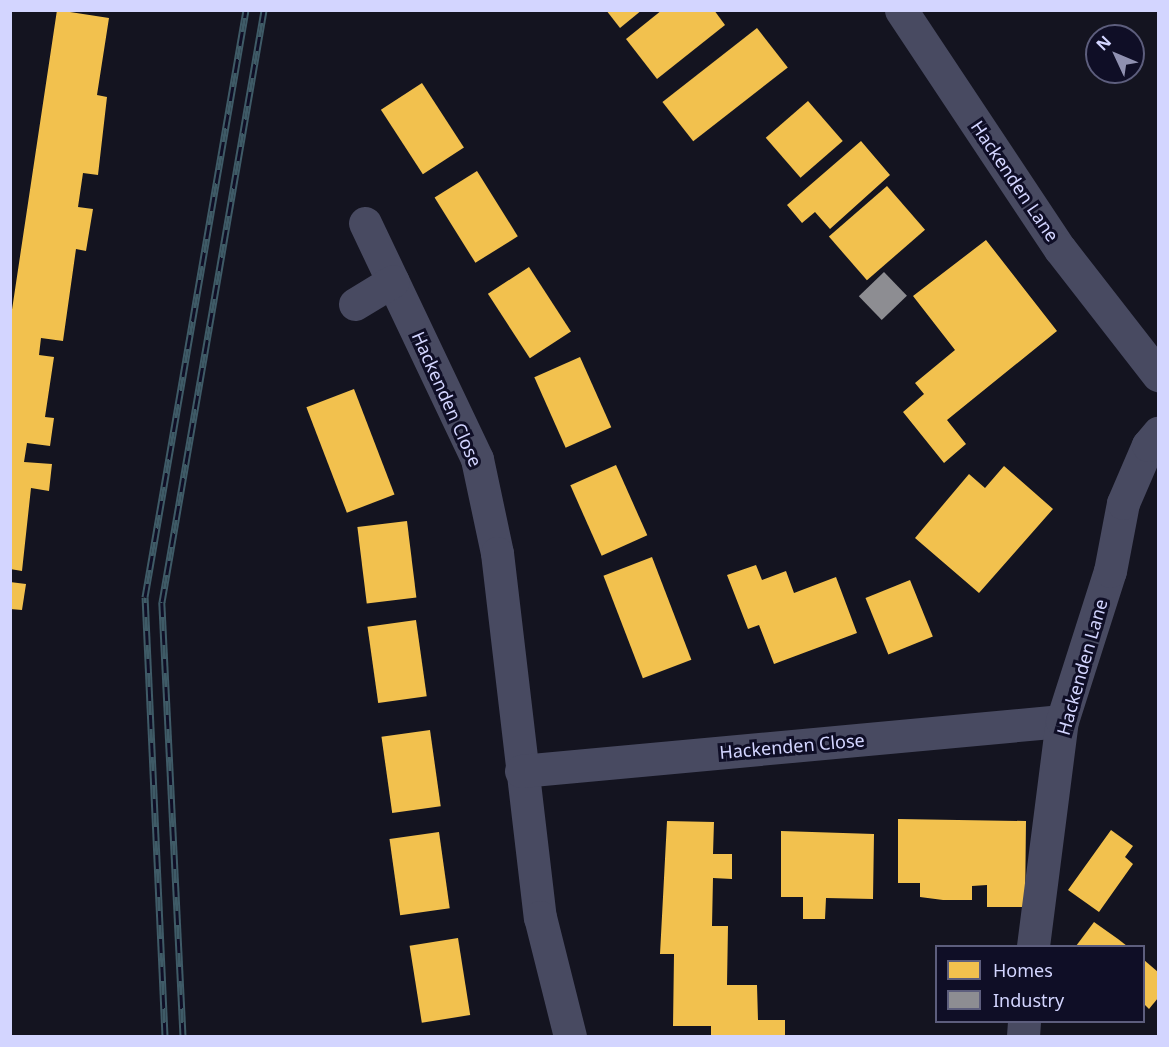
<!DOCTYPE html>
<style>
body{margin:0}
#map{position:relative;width:1169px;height:1047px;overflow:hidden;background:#141420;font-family:"Noto Sans",sans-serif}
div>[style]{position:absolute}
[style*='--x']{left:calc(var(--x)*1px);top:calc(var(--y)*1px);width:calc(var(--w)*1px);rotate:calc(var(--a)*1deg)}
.homes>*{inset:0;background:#f2c14e;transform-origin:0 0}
.industry>*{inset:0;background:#8d8d92;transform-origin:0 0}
.minor>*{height:33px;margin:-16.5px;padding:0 16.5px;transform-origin:16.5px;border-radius:16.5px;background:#484a61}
.rail>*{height:7px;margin-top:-3.5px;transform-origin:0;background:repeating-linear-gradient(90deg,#0f0e26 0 14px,#3f5b67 0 28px);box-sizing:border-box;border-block:2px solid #3f5b67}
span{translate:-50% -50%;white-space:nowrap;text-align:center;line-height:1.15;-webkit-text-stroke:6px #0f0e26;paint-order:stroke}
.street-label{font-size:18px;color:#d3d5ff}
.frame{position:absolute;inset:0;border:12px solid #d3d5ff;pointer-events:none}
.legend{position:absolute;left:935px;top:945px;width:210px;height:78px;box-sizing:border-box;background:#0f0e26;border:2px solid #5d5e7d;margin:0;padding:8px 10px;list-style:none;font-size:18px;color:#d3d5ff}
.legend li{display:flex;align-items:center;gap:12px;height:30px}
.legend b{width:30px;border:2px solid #5d5e7d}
.north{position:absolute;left:1085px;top:24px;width:60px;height:60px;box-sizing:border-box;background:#0f0e26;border:2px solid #5d5e7d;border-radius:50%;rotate:314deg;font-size:16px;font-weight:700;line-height:24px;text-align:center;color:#d3d5ff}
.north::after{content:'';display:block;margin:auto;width:21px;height:27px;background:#9091b1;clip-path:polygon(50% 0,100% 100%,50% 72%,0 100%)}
</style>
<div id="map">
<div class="homes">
<i style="clip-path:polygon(57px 10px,109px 18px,97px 95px,107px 97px,98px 175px,83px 173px,78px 207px,93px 209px,86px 251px,76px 249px,63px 341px,41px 338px,39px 355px,54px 357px,45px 417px,54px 418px,50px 446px,27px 443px,24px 462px,52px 464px,49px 491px,31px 488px,22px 571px,10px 569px,10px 323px)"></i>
<i style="clip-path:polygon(606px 10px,642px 10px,620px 28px)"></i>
<i style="clip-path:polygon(662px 10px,714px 10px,725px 25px,657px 79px,626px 39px)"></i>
<i style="left:757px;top:28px;width:50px;height:120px;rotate:52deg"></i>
<i style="left:422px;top:83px;width:77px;height:49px;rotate:57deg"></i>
<i style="left:808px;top:101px;width:53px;height:56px;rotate:49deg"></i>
<i style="clip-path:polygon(861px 141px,890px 175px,830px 229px,815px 212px,802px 223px,787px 205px)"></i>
<i style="left:477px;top:171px;width:77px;height:50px;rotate:58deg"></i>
<i style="left:887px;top:186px;width:58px;height:77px;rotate:49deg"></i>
<i style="clip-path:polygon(986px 240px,1057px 331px,947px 420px,966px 444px,944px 463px,903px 412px,924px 394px,915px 383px,955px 350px,913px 296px)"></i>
<i style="left:529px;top:267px;width:77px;height:49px;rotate:57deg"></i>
<i style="left:580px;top:357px;width:77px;height:50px;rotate:66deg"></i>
<i style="left:354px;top:389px;width:113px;height:51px;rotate:69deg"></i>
<i style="left:616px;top:465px;width:77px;height:50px;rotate:66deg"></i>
<i style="clip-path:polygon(1004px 466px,1053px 509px,979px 593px,915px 538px,969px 474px,985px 488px)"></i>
<i style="left:407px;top:521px;width:77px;height:50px;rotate:83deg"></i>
<i style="left:652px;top:557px;width:110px;height:52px;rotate:69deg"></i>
<i style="clip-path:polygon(756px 565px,762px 580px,786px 571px,794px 593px,836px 577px,857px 633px,774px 664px,759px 625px,748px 629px,727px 575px)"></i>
<i style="left:910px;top:580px;width:61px;height:48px;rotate:68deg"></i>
<i style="clip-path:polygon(10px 582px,26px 584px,22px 610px,10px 609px)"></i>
<i style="left:416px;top:620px;width:77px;height:49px;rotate:82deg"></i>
<i style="left:430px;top:730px;width:77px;height:49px;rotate:82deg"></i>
<i style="clip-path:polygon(898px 819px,1026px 821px,1025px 907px,987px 907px,987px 885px,972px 886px,972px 900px,943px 900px,920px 897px,920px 883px,898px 883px)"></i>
<i style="clip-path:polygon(667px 821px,714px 822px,713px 854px,732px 854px,732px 879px,713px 878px,712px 926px,728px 926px,727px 985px,757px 985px,758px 1020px,785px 1020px,785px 1036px,711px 1036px,711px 1026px,673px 1026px,674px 954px,660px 954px)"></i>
<i style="clip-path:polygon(1111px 830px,1133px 846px,1125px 857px,1133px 864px,1099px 912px,1068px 890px)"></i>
<i style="clip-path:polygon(781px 831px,874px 834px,873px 899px,826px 898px,825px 919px,803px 919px,803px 897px,781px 897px)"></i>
<i style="left:439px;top:832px;width:77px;height:50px;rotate:82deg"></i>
<i style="clip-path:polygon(1094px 922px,1118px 939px,1127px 946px,1076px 946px)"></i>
<i style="left:458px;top:938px;width:78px;height:49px;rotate:81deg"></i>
<i style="clip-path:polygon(1144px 960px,1158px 972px,1158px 998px,1149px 1009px,1144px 1004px)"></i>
</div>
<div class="industry">
<i style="left:884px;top:272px;width:33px;height:35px;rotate:46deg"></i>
</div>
<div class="minor">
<i style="--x:901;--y:10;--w:287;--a:56.4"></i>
<i style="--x:1060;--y:249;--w:160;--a:52.1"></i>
<i style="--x:365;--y:223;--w:261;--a:64.6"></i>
<i style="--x:477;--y:459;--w:96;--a:78"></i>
<i style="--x:497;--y:553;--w:367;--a:83.3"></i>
<i style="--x:540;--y:917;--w:123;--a:75.9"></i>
<i style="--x:355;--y:304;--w:44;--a:-31.2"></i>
<i style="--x:521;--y:771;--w:543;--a:-5.28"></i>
<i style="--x:1033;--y:946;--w:227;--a:-82.7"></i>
<i style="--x:1062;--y:721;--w:157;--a:-72.3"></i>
<i style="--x:1110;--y:571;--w:69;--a:-79.2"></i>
<i style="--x:1123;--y:503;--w:63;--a:-66.7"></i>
<i style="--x:1148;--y:445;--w:16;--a:-50"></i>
<i style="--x:1023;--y:1036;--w:14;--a:-86"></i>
</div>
<div class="rail">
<i style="--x:165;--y:1036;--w:439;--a:-92.6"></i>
<i style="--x:145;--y:597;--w:596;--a:-80.24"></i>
<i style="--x:183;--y:1036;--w:435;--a:-92.8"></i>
<i style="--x:162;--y:602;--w:601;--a:-80.22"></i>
</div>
<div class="street-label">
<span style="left:1015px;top:181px;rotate:56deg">Hackenden Lane</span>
<span style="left:447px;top:399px;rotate:66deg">Hackenden Close</span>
<span style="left:1082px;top:667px;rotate:-74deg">Hackenden Lane</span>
<span style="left:792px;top:746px;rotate:-5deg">Hackenden Close</span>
</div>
<div class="frame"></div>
<ul class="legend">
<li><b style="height:16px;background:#f2c14e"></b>Homes</li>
<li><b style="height:16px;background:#8d8d92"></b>Industry</li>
</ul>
<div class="north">N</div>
</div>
